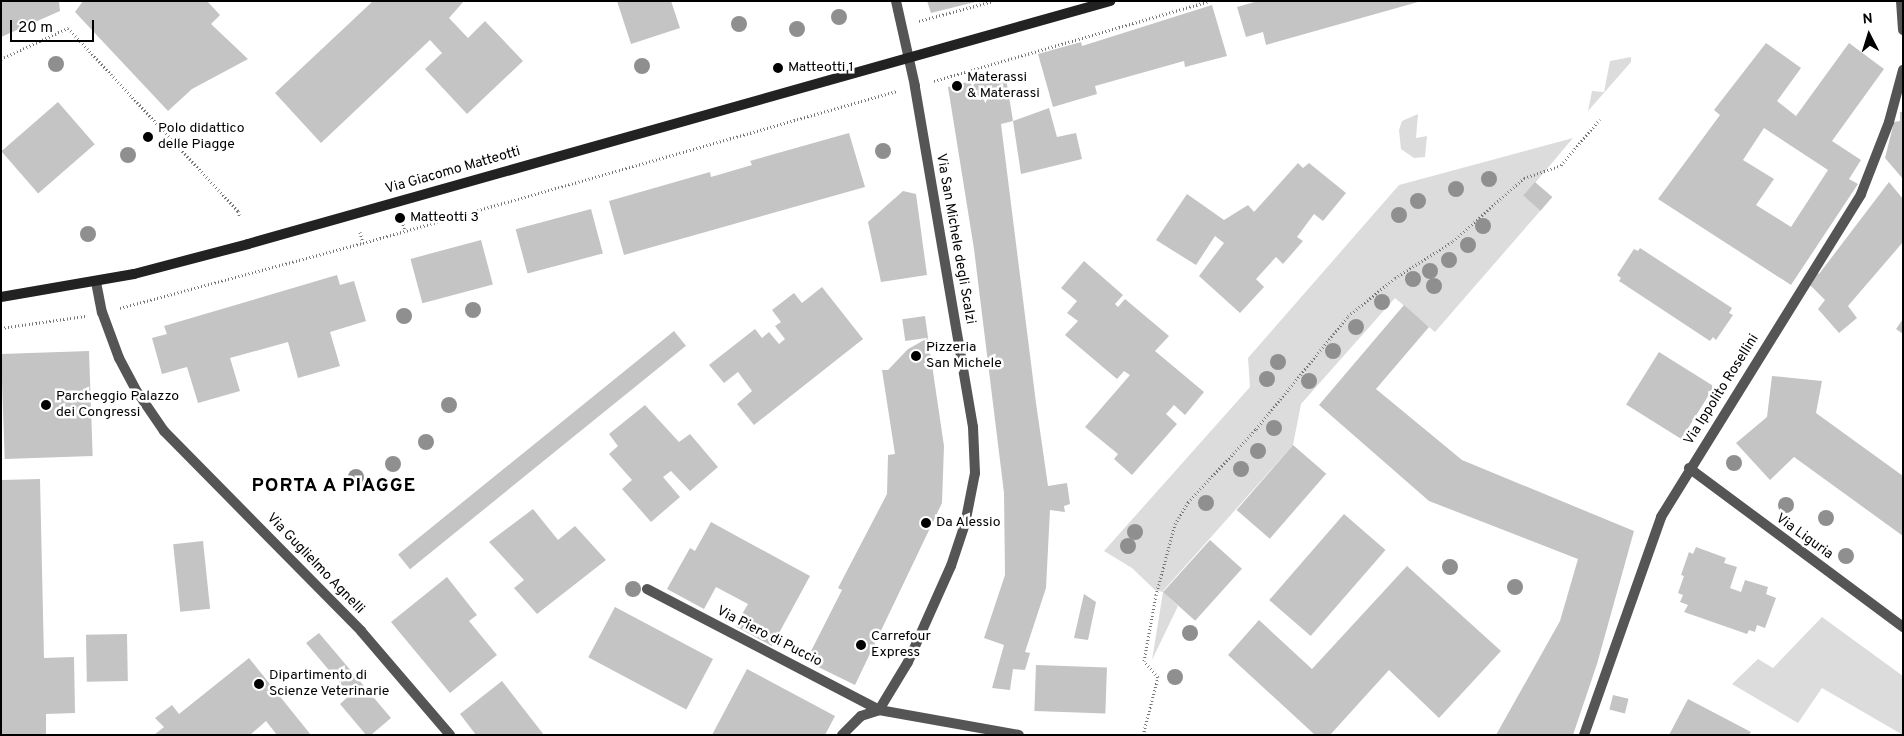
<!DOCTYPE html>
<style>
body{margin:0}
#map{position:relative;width:1904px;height:736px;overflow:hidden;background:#fff;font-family:Overpass,sans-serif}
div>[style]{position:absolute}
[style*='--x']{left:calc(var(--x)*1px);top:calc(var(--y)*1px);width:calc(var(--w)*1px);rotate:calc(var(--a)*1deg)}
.green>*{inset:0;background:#dcdcdc}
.building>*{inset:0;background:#c4c4c4;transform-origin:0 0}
.path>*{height:3px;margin-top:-1.5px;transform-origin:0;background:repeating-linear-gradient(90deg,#777 0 1px,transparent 0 3.5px)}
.lane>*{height:10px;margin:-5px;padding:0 5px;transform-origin:5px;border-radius:5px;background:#555}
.street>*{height:10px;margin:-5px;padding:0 5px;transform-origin:5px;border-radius:5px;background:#555}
.secondary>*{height:10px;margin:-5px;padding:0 5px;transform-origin:5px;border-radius:5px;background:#222}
.trees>*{width:16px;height:16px;margin:-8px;border-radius:50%;background:#8f8f8f}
.dots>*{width:14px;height:14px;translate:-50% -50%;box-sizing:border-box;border:2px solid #fff;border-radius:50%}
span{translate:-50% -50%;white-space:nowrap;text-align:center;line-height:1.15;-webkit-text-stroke:5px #fff;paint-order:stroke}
.poi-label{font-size:14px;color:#000}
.left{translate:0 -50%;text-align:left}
.street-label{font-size:14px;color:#000}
.district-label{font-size:19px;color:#000;font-weight:700;letter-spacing:1px}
.frame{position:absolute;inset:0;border:2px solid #000;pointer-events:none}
.north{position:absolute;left:1844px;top:10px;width:50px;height:50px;-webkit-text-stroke:4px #fff;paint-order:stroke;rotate:355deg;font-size:14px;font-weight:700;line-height:20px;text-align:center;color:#000}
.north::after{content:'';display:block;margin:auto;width:18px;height:22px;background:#000;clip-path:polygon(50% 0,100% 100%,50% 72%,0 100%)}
.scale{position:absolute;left:10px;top:20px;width:84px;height:22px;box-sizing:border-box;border:2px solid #000;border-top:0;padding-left:6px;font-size:15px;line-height:18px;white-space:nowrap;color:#000;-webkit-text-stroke:4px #fff;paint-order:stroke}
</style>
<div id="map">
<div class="green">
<i style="clip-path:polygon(1631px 57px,1631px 62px,1588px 111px,1592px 91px,1604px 92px,1610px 61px)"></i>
<i style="clip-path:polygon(1418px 114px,1416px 138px,1427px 136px,1425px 157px,1414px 158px,1401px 149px,1399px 130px,1402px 121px)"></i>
<i style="clip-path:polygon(1573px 138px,1524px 196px,1541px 210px,1435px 332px,1395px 298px,1301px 404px,1293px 445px,1163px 591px,1178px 606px,1152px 660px,1163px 592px,1155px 590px,1132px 568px,1104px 551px,1250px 387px,1248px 358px,1399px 185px)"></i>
<i style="clip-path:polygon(1822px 617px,1903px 676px,1903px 735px,1822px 688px,1798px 723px,1732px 684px,1758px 659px,1773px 668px)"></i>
</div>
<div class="building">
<i style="clip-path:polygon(1px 1px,59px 1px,60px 11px,1px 37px)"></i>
<i style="clip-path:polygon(83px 1px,207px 1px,220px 15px,211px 24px,248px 59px,192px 89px,168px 111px,75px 12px)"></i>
<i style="clip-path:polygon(373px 1px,464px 1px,449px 18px,468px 38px,485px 21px,523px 61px,467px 114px,425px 69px,442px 53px,430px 40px,321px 143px,275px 93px)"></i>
<i style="clip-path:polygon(617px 1px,671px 1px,680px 28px,631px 44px)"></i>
<i style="clip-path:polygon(927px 1px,975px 1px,975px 2px,931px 13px)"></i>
<i style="clip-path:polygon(1258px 1px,1418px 1px,1418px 2px,1266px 45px,1263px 32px,1246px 37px,1237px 7px)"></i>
<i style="clip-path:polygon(1212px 5px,1227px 56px,1185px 67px,1184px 61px,1095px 86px,1097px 94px,1053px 107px,1038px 54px,1081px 42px,1082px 46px)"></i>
<i style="clip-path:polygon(evenodd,1766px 43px,1801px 68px,1777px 101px,1796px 116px,1849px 43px,1884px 69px,1832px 141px,1861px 160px,1849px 179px,1858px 184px,1791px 285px,1658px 199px,1720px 115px,1714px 110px,1766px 43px,1764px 128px,1828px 170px,1791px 227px,1756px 205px,1774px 179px,1743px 160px,1764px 128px)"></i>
<i style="clip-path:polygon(1005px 72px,1013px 121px,1001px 124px,1036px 403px,1048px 486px,1067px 483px,1070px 504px,1064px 506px,1065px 512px,1050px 510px,1046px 588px,1025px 652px,1030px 653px,1025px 670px,1013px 669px,1010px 690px,992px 688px,1004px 645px,984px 638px,1005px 575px,1004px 493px,974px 249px,948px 87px)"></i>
<i style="left:58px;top:102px;width:56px;height:75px;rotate:49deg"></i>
<i style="clip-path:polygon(1049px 108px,1057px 137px,1076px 133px,1082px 159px,1021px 174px,1013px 121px)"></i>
<i style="clip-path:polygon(1900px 112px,1903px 112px,1903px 179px,1885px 158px,1894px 122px,1900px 121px)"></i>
<i style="clip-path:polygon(849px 133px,865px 187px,624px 255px,609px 201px,710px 172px,711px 177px,752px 165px,750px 161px)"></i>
<i style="clip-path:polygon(1298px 163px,1303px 168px,1309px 163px,1346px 193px,1323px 221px,1314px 214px,1297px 237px,1303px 241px,1283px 264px,1276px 257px,1256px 279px,1264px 287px,1240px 313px,1199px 276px,1224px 243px,1215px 236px,1196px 265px,1156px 240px,1187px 194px,1224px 220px,1248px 205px,1254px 212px)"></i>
<i style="left:1535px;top:182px;width:23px;height:18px;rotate:41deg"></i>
<i style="clip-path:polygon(1889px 182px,1903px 199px,1903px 242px,1848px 306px,1857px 318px,1839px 333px,1818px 309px,1825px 300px,1808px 283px,1815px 271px,1819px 274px)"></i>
<i style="clip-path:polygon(903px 191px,916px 194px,927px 275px,881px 282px,868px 222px)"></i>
<i style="left:591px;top:209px;width:46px;height:78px;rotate:75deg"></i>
<i style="left:481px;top:240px;width:46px;height:73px;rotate:75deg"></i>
<i style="clip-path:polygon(1640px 248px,1732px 308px,1729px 313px,1733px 315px,1716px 340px,1713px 337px,1710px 341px,1619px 281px,1621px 278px,1617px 275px,1634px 249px,1638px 251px)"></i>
<i style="clip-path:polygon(1084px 261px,1123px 295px,1115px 304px,1118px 307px,1125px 299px,1169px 336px,1155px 351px,1204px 392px,1185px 415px,1174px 405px,1166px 414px,1177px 424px,1132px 475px,1114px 459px,1118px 454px,1085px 427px,1130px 375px,1124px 371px,1117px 379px,1065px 335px,1078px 321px,1067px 313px,1077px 301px,1061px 288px)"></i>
<i style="clip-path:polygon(337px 275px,340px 285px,354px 281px,366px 321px,330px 332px,340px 366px,298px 378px,288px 342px,230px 358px,240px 391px,198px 403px,187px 367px,162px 374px,152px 338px,167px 334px,164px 326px)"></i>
<i style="clip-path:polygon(822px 287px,863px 339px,754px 425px,737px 404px,752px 391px,738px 372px,724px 383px,709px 365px,755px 329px,762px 338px,769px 332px,779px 344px,785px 339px,775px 326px,781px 322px,772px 310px,794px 293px,802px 303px)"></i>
<i style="clip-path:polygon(1404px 305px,1429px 327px,1376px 389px,1462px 460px,1634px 531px,1597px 664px,1573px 735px,1496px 735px,1560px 621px,1578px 559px,1429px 501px,1319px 405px)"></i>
<i style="left:925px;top:316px;width:22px;height:23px;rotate:82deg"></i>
<i style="clip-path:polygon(1903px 319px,1903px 334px,1896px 329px)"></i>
<i style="left:674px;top:331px;width:19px;height:355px;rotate:51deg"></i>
<i style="clip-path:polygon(928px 338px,944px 446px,942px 503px,855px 685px,806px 661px,842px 590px,838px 588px,887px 494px,888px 455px,895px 454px,882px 370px,888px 370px,908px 349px)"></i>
<i style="left:89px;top:351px;width:105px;height:88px;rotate:88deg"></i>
<i style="left:1659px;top:352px;width:65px;height:62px;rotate:32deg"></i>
<i style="clip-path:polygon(1772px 376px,1822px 381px,1816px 413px,1903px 476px,1903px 536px,1794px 457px,1770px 480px,1736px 443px,1767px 417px)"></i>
<i style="clip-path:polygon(645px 405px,679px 442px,690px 434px,718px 467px,690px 491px,671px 471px,663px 477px,680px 497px,651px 522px,622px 489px,632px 480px,609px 454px,618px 446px,609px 434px)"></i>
<i style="left:1293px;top:445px;width:44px;height:86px;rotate:41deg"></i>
<i style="clip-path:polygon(40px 479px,44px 658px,74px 657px,75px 713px,46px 714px,46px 735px,1px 735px,1px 480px)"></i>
<i style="clip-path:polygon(533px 509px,558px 540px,575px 526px,606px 560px,537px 614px,514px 588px,524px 580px,489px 542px)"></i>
<i style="left:1344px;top:514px;width:55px;height:114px;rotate:41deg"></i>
<i style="clip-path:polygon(711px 522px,810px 576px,772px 646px,735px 626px,748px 604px,716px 587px,704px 609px,667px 589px,690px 548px,695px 551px)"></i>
<i style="left:1210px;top:540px;width:43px;height:70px;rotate:42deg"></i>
<i style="left:203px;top:541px;width:68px;height:30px;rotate:84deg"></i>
<i style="clip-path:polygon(1696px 547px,1726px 558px,1724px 563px,1737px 567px,1730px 588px,1741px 592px,1745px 580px,1768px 587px,1766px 594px,1776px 598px,1765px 628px,1757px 625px,1755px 632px,1749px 630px,1747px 634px,1684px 612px,1688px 605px,1680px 602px,1683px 595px,1678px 593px,1684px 576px,1681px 575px,1689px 552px,1693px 554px)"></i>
<i style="clip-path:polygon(1407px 566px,1501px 651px,1439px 718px,1389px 670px,1330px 735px,1315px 735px,1228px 655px,1259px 620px,1312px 669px)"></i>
<i style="clip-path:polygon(447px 577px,477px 615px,469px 621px,497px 655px,450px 693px,391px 622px)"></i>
<i style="clip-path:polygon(1084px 594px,1096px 602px,1088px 640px,1074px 638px)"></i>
<i style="left:615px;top:607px;width:111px;height:57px;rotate:28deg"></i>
<i style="clip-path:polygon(319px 633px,391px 718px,371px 735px,366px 735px,340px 704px,350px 695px,306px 643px)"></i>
<i style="left:127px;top:634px;width:47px;height:41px;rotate:89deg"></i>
<i style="clip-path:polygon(249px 658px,311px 735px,277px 735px,266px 721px,250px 735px,154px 735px,164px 727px,155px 718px,172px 705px,179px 714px)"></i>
<i style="left:1036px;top:665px;width:71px;height:46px;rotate:2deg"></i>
<i style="clip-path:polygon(747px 669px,835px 716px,825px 735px,712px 735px)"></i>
<i style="clip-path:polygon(502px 681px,544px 735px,476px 735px,460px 714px)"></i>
<i style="left:1613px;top:695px;width:16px;height:15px;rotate:14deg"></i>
<i style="clip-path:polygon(1688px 699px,1751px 732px,1749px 735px,1669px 735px)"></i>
</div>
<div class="path">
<i style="--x:919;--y:21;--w:77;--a:-15.1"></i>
<i style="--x:1;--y:59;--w:74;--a:-24.8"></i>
<i style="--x:68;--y:28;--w:250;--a:47.1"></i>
<i style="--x:238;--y:211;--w:6;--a:72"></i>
<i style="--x:934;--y:81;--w:286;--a:-16.2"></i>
<i style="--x:402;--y:221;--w:10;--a:73"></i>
<i style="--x:360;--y:232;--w:11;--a:75"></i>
<i style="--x:120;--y:308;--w:252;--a:-15"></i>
<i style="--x:363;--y:243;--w:555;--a:-15.89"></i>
<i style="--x:1;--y:328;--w:85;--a:-8.1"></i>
<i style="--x:1143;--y:735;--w:60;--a:-75.5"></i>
<i style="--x:1158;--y:677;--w:21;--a:-131"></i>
<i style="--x:1144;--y:661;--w:67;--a:-79.7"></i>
<i style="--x:1156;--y:595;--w:73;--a:-75"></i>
<i style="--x:1175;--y:524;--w:26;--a:-59"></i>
<i style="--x:1188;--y:502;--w:100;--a:-47"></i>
<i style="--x:1256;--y:429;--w:146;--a:-50.8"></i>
<i style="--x:1348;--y:316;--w:60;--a:-39"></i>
<i style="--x:1395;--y:278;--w:69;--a:-32.5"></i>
<i style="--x:1453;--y:241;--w:95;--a:-41.6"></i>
<i style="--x:1524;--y:178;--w:39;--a:-19"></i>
<i style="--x:1561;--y:165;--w:60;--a:-49.7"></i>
</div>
<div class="lane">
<i style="--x:647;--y:589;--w:262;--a:27.5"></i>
</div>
<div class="street">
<i style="--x:1901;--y:1;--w:29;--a:86"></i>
<i style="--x:96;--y:282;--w:31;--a:79"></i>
<i style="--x:102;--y:312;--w:49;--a:69.7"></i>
<i style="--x:119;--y:358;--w:40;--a:62"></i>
<i style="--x:138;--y:393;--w:46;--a:55.6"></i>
<i style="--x:164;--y:431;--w:281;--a:45.4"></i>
<i style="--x:361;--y:631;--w:137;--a:49.4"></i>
<i style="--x:1689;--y:468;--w:267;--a:36.6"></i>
<i style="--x:879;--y:710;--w:56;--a:-58.9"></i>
<i style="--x:908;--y:662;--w:105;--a:-65.9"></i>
<i style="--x:951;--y:566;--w:44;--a:-71.6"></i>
<i style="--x:965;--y:524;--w:52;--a:-78.9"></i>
<i style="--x:975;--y:473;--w:46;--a:-92.5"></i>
<i style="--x:973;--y:427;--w:346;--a:-99.7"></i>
<i style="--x:915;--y:86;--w:87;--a:-102.6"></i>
<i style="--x:842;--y:735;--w:27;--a:-45"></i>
<i style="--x:861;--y:716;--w:19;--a:-18"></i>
<i style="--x:879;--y:710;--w:142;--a:10.1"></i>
<i style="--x:1584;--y:735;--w:231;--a:-70.5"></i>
<i style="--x:1661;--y:517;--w:380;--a:-58.2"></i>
<i style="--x:1861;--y:194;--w:77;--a:-68.7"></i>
<i style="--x:1889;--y:122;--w:54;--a:-74.9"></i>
</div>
<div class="secondary">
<i style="--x:1;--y:297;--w:135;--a:-9.8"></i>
<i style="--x:134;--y:274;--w:118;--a:-14.7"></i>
<i style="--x:248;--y:244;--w:896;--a:-15.74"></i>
</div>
<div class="trees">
<i style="left:839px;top:17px"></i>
<i style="left:739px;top:24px"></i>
<i style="left:797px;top:29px"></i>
<i style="left:56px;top:64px"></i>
<i style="left:642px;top:66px"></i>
<i style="left:883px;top:151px"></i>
<i style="left:128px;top:155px"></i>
<i style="left:1489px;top:179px"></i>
<i style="left:1456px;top:189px"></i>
<i style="left:1418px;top:201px"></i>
<i style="left:1399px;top:215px"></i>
<i style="left:1483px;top:226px"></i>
<i style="left:88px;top:234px"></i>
<i style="left:1468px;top:245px"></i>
<i style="left:1449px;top:260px"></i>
<i style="left:1430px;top:271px"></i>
<i style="left:1413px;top:279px"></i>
<i style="left:1434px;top:286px"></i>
<i style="left:1382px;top:302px"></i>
<i style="left:473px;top:310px"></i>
<i style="left:404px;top:316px"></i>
<i style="left:1356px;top:327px"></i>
<i style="left:1333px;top:351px"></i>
<i style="left:1278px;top:362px"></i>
<i style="left:1267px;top:379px"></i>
<i style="left:1309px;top:381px"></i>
<i style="left:449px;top:405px"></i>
<i style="left:1274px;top:428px"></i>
<i style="left:426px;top:442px"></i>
<i style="left:1258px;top:451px"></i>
<i style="left:1734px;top:463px"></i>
<i style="left:393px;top:464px"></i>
<i style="left:1241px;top:469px"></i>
<i style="left:356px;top:477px"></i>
<i style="left:1206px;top:503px"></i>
<i style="left:1786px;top:505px"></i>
<i style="left:1826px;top:518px"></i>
<i style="left:1135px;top:532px"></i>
<i style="left:1128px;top:546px"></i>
<i style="left:1846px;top:556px"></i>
<i style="left:1450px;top:567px"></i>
<i style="left:1515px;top:587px"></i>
<i style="left:633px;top:589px"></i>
<i style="left:1190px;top:633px"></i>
<i style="left:1175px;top:677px"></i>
</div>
<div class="dots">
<i style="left:778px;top:68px;background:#000"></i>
<i style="left:957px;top:86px;background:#000"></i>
<i style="left:148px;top:137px;background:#000"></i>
<i style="left:400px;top:218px;background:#000"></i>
<i style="left:916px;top:356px;background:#000"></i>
<i style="left:46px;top:405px;background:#000"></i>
<i style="left:926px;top:523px;background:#000"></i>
<i style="left:861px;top:645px;background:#000"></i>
<i style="left:259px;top:684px;background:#000"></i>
</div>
<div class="poi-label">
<span class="left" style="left:788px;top:68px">Matteotti 1</span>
<span class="left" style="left:967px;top:86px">Materassi<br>&amp; Materassi</span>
<span class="left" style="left:158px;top:137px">Polo didattico<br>delle Piagge</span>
<span class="left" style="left:410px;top:218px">Matteotti 3</span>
<span class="left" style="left:926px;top:356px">Pizzeria<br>San Michele</span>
<span class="left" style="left:56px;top:405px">Parcheggio Palazzo<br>dei Congressi</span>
<span class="left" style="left:936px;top:523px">Da Alessio</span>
<span class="left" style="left:871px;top:645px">Carrefour<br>Express</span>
<span class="left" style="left:269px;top:684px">Dipartimento di<br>Scienze Veterinarie</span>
</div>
<div class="street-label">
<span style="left:453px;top:171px;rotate:-16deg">Via Giacomo Matteotti</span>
<span style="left:955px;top:239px;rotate:80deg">Via San Michele degli Scalzi</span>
<span style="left:1722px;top:390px;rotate:-58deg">Via Ippolito Rosellini</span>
<span style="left:1804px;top:537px;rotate:36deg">Via Liguria</span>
<span style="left:315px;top:564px;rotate:46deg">Via Guglielmo Agnelli</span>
<span style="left:769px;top:637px;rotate:27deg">Via Piero di Puccio</span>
</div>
<div class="district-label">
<span style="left:334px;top:487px">PORTA A PIAGGE</span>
</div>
<div class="frame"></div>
<div class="north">N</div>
<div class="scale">20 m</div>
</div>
